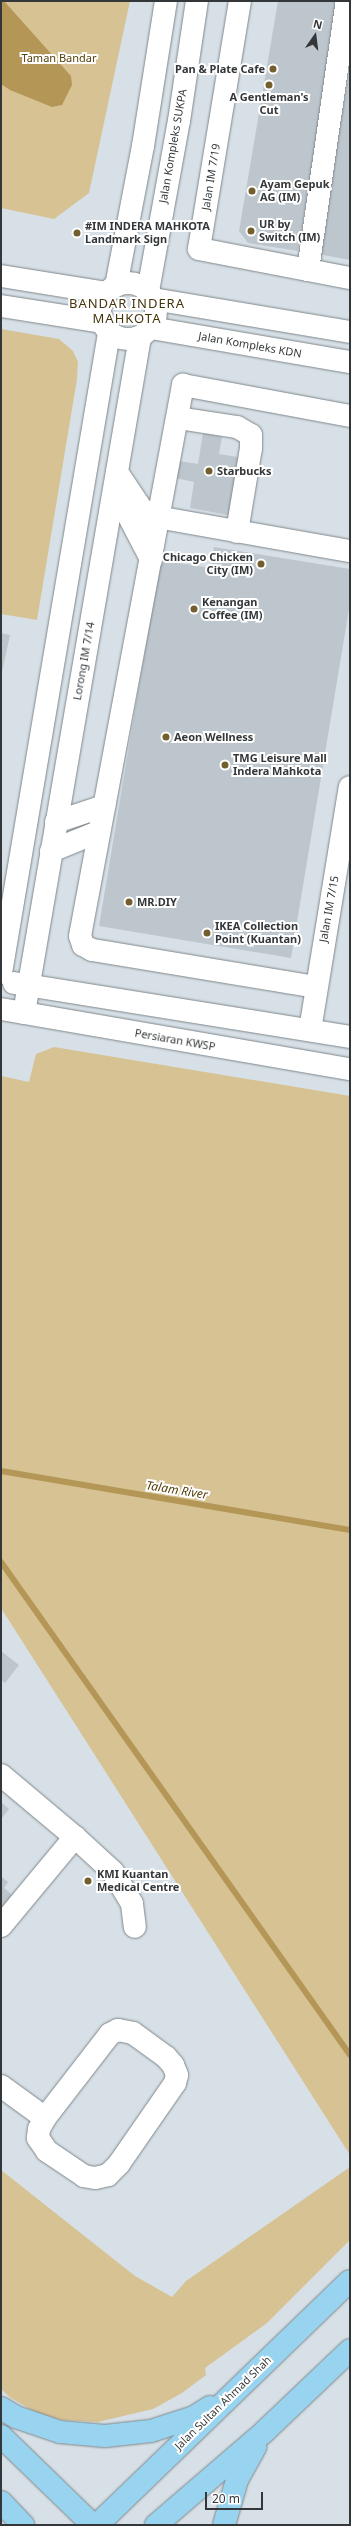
<!DOCTYPE html>
<style>
body{margin:0}
#map{position:relative;width:351px;height:2526px;overflow:hidden;background:#d7e0e6;font-family:"Noto Sans",sans-serif}
div>[style]{position:absolute}
[style*='--x']{left:calc(var(--x)*1px);top:calc(var(--y)*1px);width:calc(var(--w)*1px);rotate:calc(var(--a)*1deg)}
.green>*{inset:0;background:#d7c294}
.water>*{inset:0;background:#b49756}
.stream>*{height:6px;margin:-3px;padding:0 3px;transform-origin:3px;border-radius:3px;background:#b49756}
.building>*{inset:0;background:#bdc6cc}
.roads{filter:drop-shadow(0 0 1px #7f878c) drop-shadow(0 0 1px #7f878c)}
.minor>*{height:22px;margin:-11px;padding:0 11px;transform-origin:11px;border-radius:11px;background:#fff}
.minor>.ring{margin:-11px;padding:0;box-sizing:content-box;background:none;border:22px solid #fff;border-radius:50%}
.major>*{height:22px;margin:-11px;padding:0 11px;transform-origin:11px;border-radius:11px;background:#98d3ef}
.dots>*{width:11px;height:11px;translate:-50% -50%;box-sizing:border-box;border:2px solid #fff;border-radius:50%}
span{translate:-50% -50%;white-space:nowrap;text-align:center;line-height:1.15;-webkit-text-stroke:4px #fff;paint-order:stroke}
.park-label{font-size:11px;color:#55410b}
.poi-label{font-size:11px;color:#343739;font-weight:700}
.right{translate:-100% -50%;text-align:right}
.left{translate:0 -50%;text-align:left}
.street-label{font-size:11px;color:#343739}
.water-label{font-size:12px;color:#513d06;font-style:italic}
.quarter-label{font-size:13px;color:#45350c;letter-spacing:1px}
.frame{position:absolute;inset:0;border:2px solid #343739;pointer-events:none}
.north{position:absolute;left:295px;top:16px;width:40px;height:40px;-webkit-text-stroke:3px #fff;paint-order:stroke;rotate:14deg;font-size:11px;font-weight:700;line-height:16px;text-align:center;color:#343739}
.north::after{content:'';display:block;margin:auto;width:14px;height:18px;background:#343739;clip-path:polygon(50% 0,100% 100%,50% 72%,0 100%)}
.scale{position:absolute;left:205px;top:2492px;width:58px;height:18px;box-sizing:border-box;border:2px solid #343739;border-top:0;padding-left:5px;font-size:12px;line-height:14px;white-space:nowrap;color:#343739;-webkit-text-stroke:3px #fff;paint-order:stroke}
</style>
<div id="map">
<div class="green">
<i style="clip-path:polygon(1px 1px,130px 1px,89px 193px,54px 219px,1px 208px)"></i>
<i style="clip-path:polygon(1px 329px,59px 339px,73px 351px,78px 362px,77px 379px,37px 620px,1px 614px)"></i>
<i style="clip-path:polygon(54px 1047px,350px 1096px,350px 2155px,1px 1608px,1px 1076px,29px 1082px,36px 1054px)"></i>
<i style="clip-path:polygon(350px 2167px,350px 2240px,267px 2323px,205px 2368px,206px 2375px,182px 2393px,153px 2409px,98px 2422px,62px 2420px,37px 2413px,11px 2398px,1px 2389px,1px 2170px,135px 2276px,172px 2297px,186px 2281px)"></i>
</div>
<div class="water">
<i style="clip-path:polygon(1px 1px,4px 1px,71px 76px,72px 85px,62px 105px,52px 107px,10px 90px,1px 84px)"></i>
</div>
<div class="stream">
<i style="--x:1;--y:1471;--w:354;--a:9.6"></i>
<i style="--x:1;--y:1562;--w:604;--a:54.7"></i>
</div>
<div class="building">
<i style="clip-path:polygon(278px 1px,340px 1px,298px 251px,248px 243px,239px 231px)"></i>
<i style="clip-path:polygon(350px 67px,350px 260px,318px 254px)"></i>
<i style="clip-path:polygon(203px 433px,222px 437px,219px 454px,244px 458px,233px 516px,190px 508px,194px 482px,175px 478px,179px 461px,198px 464px)"></i>
<i style="clip-path:polygon(214px 547px,350px 569px,350px 603px,291px 958px,99px 926px,160px 560px,211px 568px)"></i>
<i style="clip-path:polygon(1px 633px,10px 635px,2px 672px,1px 672px)"></i>
<i style="clip-path:polygon(1px 1651px,19px 1665px,5px 1683px,1px 1680px)"></i>
<i style="clip-path:polygon(1px 1802px,9px 1809px,1px 1819px)"></i>
<i style="clip-path:polygon(1px 1876px,8px 1882px,4px 1888px,16px 1898px,1px 1917px)"></i>
</div>
<div class="roads">
<div class="minor">
<i style="--x:240;--y:1;--w:251;--a:99.4"></i>
<i style="--x:199;--y:249;--w:154;--a:10.9"></i>
<i style="--x:308;--y:270;--w:272;--a:-81.8"></i>
<i style="--x:1;--y:276;--w:106;--a:9.2"></i>
<i class="ring" style="left:100px;top:283px;width:34px;height:34px"></i>
<i style="--x:116;--y:286;--w:143;--a:-79.1"></i>
<i style="--x:143;--y:146;--w:147;--a:-81"></i>
<i style="--x:148;--y:291;--w:173;--a:-79.7"></i>
<i style="--x:179;--y:121;--w:121;--a:-81.5"></i>
<i style="--x:153;--y:299;--w:200;--a:9.5"></i>
<i style="--x:1;--y:306;--w:102;--a:9"></i>
<i style="--x:151;--y:328;--w:202;--a:9.7"></i>
<i style="--x:178;--y:418;--w:60;--a:8.7"></i>
<i style="--x:237;--y:427;--w:16;--a:30"></i>
<i style="--x:251;--y:435;--w:13;--a:90"></i>
<i style="--x:251;--y:448;--w:85;--a:99.5"></i>
<i style="--x:117;--y:472;--w:43;--a:56.3"></i>
<i style="--x:141;--y:508;--w:13;--a:39"></i>
<i style="--x:151;--y:516;--w:202;--a:10"></i>
<i style="--x:116;--y:492;--w:76;--a:62.4"></i>
<i style="--x:56;--y:822;--w:51;--a:-18.4"></i>
<i style="--x:51;--y:851;--w:51;--a:-22"></i>
<i style="--x:1;--y:973;--w:649;--a:-80.42"></i>
<i style="--x:14;--y:983;--w:340;--a:9.1"></i>
<i style="--x:316;--y:987;--w:227;--a:-170.6"></i>
<i style="--x:92;--y:950;--w:10;--a:-151"></i>
<i style="--x:83;--y:945;--w:9;--a:-108"></i>
<i style="--x:80;--y:936;--w:561;--a:-79.41"></i>
<i style="--x:183;--y:385;--w:170;--a:10.5"></i>
<i style="--x:1;--y:1009;--w:354;--a:9.8"></i>
<i style="--x:24;--y:1013;--w:686;--a:-80.26"></i>
<i style="--x:310;--y:1030;--w:246;--a:-80.7"></i>
<i style="--x:1;--y:1775;--w:97;--a:40"></i>
<i style="--x:75;--y:1837;--w:52;--a:42.6"></i>
<i style="--x:113;--y:1872;--w:37;--a:59"></i>
<i style="--x:132;--y:1904;--w:23;--a:83"></i>
<i style="--x:1;--y:1926;--w:116;--a:-50.3"></i>
<i style="--x:118;--y:2030;--w:15;--a:11"></i>
<i style="--x:133;--y:2033;--w:41;--a:36"></i>
<i style="--x:166;--y:2057;--w:11;--a:49"></i>
<i style="--x:173;--y:2065;--w:11;--a:68"></i>
<i style="--x:177;--y:2075;--w:8;--a:104"></i>
<i style="--x:175;--y:2083;--w:98;--a:124.7"></i>
<i style="--x:119;--y:2164;--w:16;--a:135"></i>
<i style="--x:108;--y:2175;--w:13;--a:167"></i>
<i style="--x:95;--y:2178;--w:11;--a:-170"></i>
<i style="--x:84;--y:2176;--w:45;--a:-146"></i>
<i style="--x:47;--y:2151;--w:16;--a:-125"></i>
<i style="--x:38;--y:2138;--w:9;--a:-84"></i>
<i style="--x:39;--y:2129;--w:13;--a:-61"></i>
<i style="--x:45;--y:2118;--w:106;--a:-52.3"></i>
<i style="--x:110;--y:2034;--w:9;--a:-27"></i>
<i style="--x:1;--y:2086;--w:54;--a:36"></i>
</div>
<div class="major">
<i style="--x:1;--y:2408;--w:17;--a:31"></i>
<i style="--x:16;--y:2417;--w:46;--a:18.8"></i>
<i style="--x:60;--y:2432;--w:45;--a:5.1"></i>
<i style="--x:105;--y:2436;--w:46;--a:-6.2"></i>
<i style="--x:151;--y:2431;--w:45;--a:-18"></i>
<i style="--x:194;--y:2417;--w:19;--a:-32"></i>
<i style="--x:1;--y:2436;--w:128;--a:44.1"></i>
<i style="--x:1;--y:2502;--w:32;--a:46"></i>
<i style="--x:97;--y:2525;--w:351;--a:-44"></i>
<i style="--x:156;--y:2525;--w:143;--a:-40.7"></i>
<i style="--x:264;--y:2432;--w:119;--a:-43.6"></i>
<i style="--x:224;--y:2525;--w:47;--a:-73.9"></i>
<i style="--x:237;--y:2480;--w:38;--a:-61"></i>
</div>
</div>
<div class="dots">
<i style="left:273px;top:69px;background:#735e2d"></i>
<i style="left:269px;top:85px;background:#735e2d"></i>
<i style="left:252px;top:191px;background:#735e2d"></i>
<i style="left:251px;top:231px;background:#735e2d"></i>
<i style="left:77px;top:233px;background:#735e2d"></i>
<i style="left:209px;top:471px;background:#735e2d"></i>
<i style="left:261px;top:564px;background:#735e2d"></i>
<i style="left:194px;top:609px;background:#735e2d"></i>
<i style="left:166px;top:737px;background:#735e2d"></i>
<i style="left:225px;top:765px;background:#735e2d"></i>
<i style="left:129px;top:902px;background:#735e2d"></i>
<i style="left:207px;top:933px;background:#735e2d"></i>
<i style="left:88px;top:1881px;background:#735e2d"></i>
</div>
<div class="park-label">
<span style="left:59px;top:58px">Taman Bandar</span>
</div>
<div class="poi-label">
<span class="right" style="left:265px;top:69px">Pan &amp; Plate Cafe</span>
<span style="left:269px;top:104px">A Gentleman's<br>Cut</span>
<span class="left" style="left:260px;top:191px">Ayam Gepuk<br>AG (IM)</span>
<span class="left" style="left:259px;top:231px">UR by<br>Switch (IM)</span>
<span class="left" style="left:85px;top:233px">#IM INDERA MAHKOTA<br>Landmark Sign</span>
<span class="left" style="left:217px;top:471px">Starbucks</span>
<span class="right" style="left:253px;top:564px">Chicago Chicken<br>City (IM)</span>
<span class="left" style="left:202px;top:609px">Kenangan<br>Coffee (IM)</span>
<span class="left" style="left:174px;top:737px">Aeon Wellness</span>
<span class="left" style="left:233px;top:765px">TMG Leisure Mall<br>Indera Mahkota</span>
<span class="left" style="left:137px;top:902px">MR.DIY</span>
<span class="left" style="left:215px;top:933px">IKEA Collection<br>Point (Kuantan)</span>
<span class="left" style="left:97px;top:1881px">KMI Kuantan<br>Medical Centre</span>
</div>
<div class="street-label">
<span style="left:173px;top:146px;rotate:-80deg">Jalan Kompleks SUKPA</span>
<span style="left:211px;top:177px;rotate:-81deg">Jalan IM 7/19</span>
<span style="left:250px;top:345px;rotate:10deg">Jalan Kompleks KDN</span>
<span style="left:84px;top:661px;rotate:-80deg">Lorong IM 7/14</span>
<span style="left:329px;top:909px;rotate:-80deg">Jalan IM 7/15</span>
<span style="left:175px;top:1040px;rotate:10deg">Persiaran KWSP</span>
<span style="left:223px;top:2403px;rotate:-44deg">Jalan Sultan Ahmad Shah</span>
</div>
<div class="water-label">
<span style="left:177px;top:1490px;rotate:9deg">Talam River</span>
</div>
<div class="quarter-label">
<span style="left:127px;top:311px">BANDAR INDERA<br>MAHKOTA</span>
</div>
<div class="frame"></div>
<div class="north">N</div>
<div class="scale">20 m</div>
</div>
